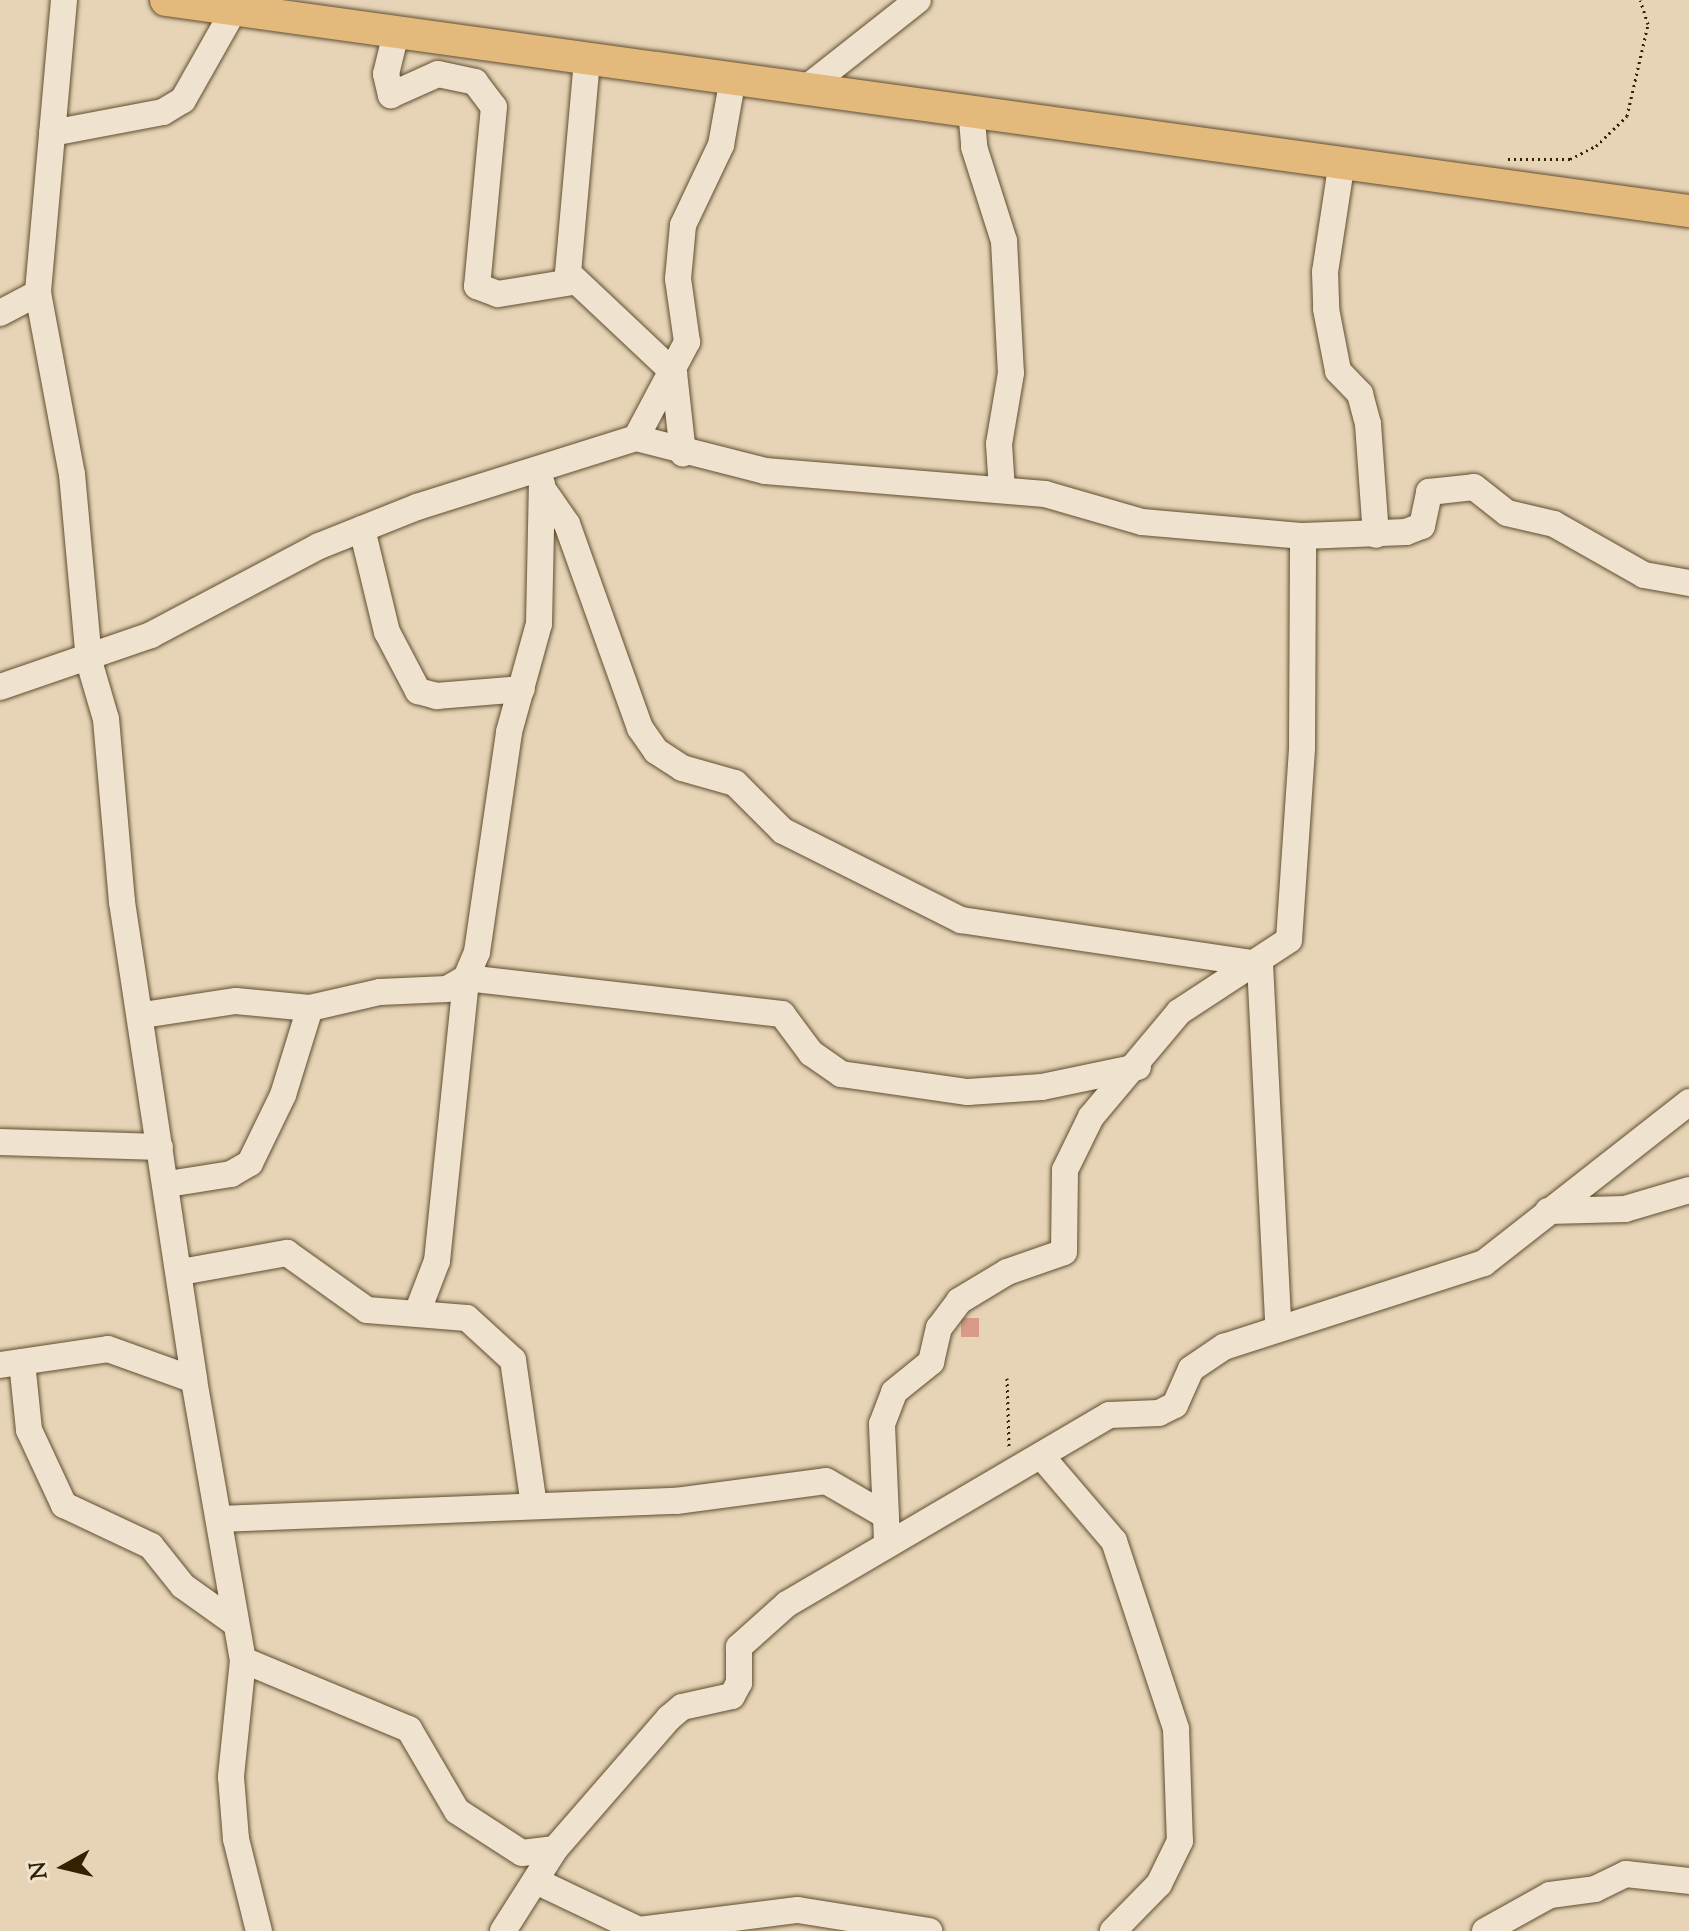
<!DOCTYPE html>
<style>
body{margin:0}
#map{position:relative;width:1689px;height:1931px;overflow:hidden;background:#e7d4b7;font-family:"Sorts Mill Goudy",serif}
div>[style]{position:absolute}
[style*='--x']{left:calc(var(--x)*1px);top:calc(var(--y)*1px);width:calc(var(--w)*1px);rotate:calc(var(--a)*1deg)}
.building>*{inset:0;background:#d89b87;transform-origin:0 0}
.path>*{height:3px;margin-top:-1.5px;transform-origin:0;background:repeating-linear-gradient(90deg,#342102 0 2px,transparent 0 6px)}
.roads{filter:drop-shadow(0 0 2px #614e2f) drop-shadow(0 0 2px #614e2f)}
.minor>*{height:26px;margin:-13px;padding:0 13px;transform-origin:13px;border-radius:13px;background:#efe3d0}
.major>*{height:32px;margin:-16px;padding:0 16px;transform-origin:16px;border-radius:16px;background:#e4ba7c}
span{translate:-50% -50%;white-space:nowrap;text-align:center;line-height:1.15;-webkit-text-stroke:7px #efe3d0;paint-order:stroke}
.north{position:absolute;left:24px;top:1827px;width:80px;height:80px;-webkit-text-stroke:6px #efe3d0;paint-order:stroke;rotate:262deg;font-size:22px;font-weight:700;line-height:32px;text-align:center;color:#342102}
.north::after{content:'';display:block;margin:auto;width:28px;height:36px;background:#342102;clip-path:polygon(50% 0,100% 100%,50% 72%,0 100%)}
</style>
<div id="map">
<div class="building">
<i style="left:961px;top:1318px;width:18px;height:19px"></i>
</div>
<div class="path">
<i style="--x:1508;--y:159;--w:62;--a:0"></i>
<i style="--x:1570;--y:159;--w:29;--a:-27"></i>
<i style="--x:1596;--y:146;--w:43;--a:-44.1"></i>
<i style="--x:1627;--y:116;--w:94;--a:-77.1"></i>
<i style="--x:1648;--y:24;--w:25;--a:-108"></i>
<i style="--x:1007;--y:1378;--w:69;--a:88.3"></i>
</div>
<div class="roads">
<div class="minor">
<i style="--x:64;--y:0;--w:294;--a:95.1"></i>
<i style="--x:38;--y:293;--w:184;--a:79.4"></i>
<i style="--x:72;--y:474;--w:188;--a:84.8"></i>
<i style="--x:89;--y:661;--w:60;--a:73.7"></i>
<i style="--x:106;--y:719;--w:184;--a:85"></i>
<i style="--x:122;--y:902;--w:483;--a:81.4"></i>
<i style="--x:194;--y:1380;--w:284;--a:80.1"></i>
<i style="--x:243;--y:1660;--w:180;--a:22.6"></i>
<i style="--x:409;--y:1729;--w:95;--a:59.7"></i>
<i style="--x:457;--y:1811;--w:77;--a:32.9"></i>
<i style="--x:522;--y:1853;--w:33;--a:-7"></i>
<i style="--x:396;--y:33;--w:42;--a:103.7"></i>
<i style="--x:386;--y:74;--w:22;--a:77"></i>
<i style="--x:391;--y:95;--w:51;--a:-24.1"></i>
<i style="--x:438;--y:74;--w:38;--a:12"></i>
<i style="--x:475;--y:82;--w:31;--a:53"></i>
<i style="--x:494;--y:107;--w:180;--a:95.4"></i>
<i style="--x:477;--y:286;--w:22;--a:21"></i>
<i style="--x:498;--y:294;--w:75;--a:-9.2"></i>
<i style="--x:587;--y:60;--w:214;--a:95.1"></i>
<i style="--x:568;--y:273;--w:146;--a:43.3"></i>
<i style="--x:674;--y:373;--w:81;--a:83.6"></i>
<i style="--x:804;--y:90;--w:145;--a:-38.3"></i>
<i style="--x:971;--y:109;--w:38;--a:85"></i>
<i style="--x:974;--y:147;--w:99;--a:72.3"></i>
<i style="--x:1004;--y:241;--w:132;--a:87"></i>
<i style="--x:1011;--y:373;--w:72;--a:99.6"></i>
<i style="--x:999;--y:444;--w:46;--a:86.3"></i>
<i style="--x:52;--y:133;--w:113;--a:-10.7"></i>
<i style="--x:163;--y:112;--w:23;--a:-31"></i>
<i style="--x:183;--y:100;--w:103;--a:-60.5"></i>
<i style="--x:1342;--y:161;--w:112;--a:98.7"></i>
<i style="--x:1325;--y:272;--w:37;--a:88"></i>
<i style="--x:1326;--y:309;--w:63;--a:79"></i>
<i style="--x:1338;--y:371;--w:32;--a:46"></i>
<i style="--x:1360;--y:394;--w:31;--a:75"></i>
<i style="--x:1368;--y:424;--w:111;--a:85.9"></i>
<i style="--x:0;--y:313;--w:43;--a:-27.8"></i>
<i style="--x:636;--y:438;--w:109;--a:-62"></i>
<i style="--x:687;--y:342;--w:64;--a:-98.1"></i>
<i style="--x:678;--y:279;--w:54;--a:-84.7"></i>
<i style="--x:683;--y:225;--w:89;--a:-64.6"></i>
<i style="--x:721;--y:145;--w:63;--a:-79.9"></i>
<i style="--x:542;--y:488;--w:44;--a:55.2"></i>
<i style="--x:567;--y:524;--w:217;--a:70.3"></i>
<i style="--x:640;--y:728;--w:28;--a:55"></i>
<i style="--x:656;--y:751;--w:31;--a:33"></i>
<i style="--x:682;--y:768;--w:55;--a:15.8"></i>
<i style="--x:735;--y:783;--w:68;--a:45"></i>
<i style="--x:783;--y:831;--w:199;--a:26.6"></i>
<i style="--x:961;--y:920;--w:302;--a:8.4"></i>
<i style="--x:1260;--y:964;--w:361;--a:87.1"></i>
<i style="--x:362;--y:529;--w:106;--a:76.4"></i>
<i style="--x:387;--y:632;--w:67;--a:62.3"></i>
<i style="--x:418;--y:691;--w:20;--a:15"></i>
<i style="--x:437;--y:696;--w:85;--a:-4.7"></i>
<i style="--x:0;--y:687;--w:160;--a:-19"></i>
<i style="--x:151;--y:635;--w:190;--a:-27.9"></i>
<i style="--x:319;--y:546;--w:105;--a:-21.7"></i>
<i style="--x:417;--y:507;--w:230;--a:-17.5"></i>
<i style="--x:636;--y:438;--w:133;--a:14.3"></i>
<i style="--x:765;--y:471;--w:281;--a:4.7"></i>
<i style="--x:1045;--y:494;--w:101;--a:16.1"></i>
<i style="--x:1142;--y:522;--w:162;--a:5"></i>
<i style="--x:1303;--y:536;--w:103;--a:-2.2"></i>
<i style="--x:1406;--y:532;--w:17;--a:-21"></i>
<i style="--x:1422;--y:526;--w:35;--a:-78"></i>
<i style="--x:1429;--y:492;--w:45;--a:-6.3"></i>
<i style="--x:1474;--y:487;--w:42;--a:38.2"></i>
<i style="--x:1507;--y:513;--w:48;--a:13.2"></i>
<i style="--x:1554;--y:524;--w:103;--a:29.5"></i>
<i style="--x:1644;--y:575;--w:46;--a:10.1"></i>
<i style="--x:143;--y:1015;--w:94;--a:-8.6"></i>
<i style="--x:236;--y:1001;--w:74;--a:5.4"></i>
<i style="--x:310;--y:1008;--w:72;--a:-12.9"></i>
<i style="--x:380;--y:992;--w:67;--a:-2.6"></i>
<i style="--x:447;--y:989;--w:22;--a:-30"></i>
<i style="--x:466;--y:978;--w:28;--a:-67"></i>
<i style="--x:477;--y:952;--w:222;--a:-81.7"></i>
<i style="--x:509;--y:732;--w:112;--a:-74.5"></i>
<i style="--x:539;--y:624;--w:140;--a:-88.8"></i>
<i style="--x:0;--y:1142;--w:160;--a:1.8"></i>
<i style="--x:168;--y:1184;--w:64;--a:-9"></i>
<i style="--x:231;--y:1174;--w:22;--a:-30"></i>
<i style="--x:250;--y:1163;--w:76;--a:-64.1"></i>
<i style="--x:283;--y:1095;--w:91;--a:-72.8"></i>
<i style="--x:1548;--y:1211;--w:77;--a:-1.5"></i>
<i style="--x:1625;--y:1209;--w:67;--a:-16.5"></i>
<i style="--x:181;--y:1272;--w:108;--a:-10.2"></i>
<i style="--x:287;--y:1253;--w:98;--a:35.5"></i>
<i style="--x:367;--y:1310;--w:100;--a:4.6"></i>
<i style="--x:467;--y:1318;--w:62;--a:42.4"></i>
<i style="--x:513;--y:1360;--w:147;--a:81.8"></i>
<i style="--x:417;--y:1313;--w:56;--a:-69"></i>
<i style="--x:437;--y:1261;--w:284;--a:-84.1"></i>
<i style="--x:466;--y:978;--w:318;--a:6.5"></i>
<i style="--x:782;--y:1014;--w:49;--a:53.4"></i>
<i style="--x:811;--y:1053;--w:37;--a:35"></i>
<i style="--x:841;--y:1074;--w:128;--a:8.1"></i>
<i style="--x:968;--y:1092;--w:74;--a:-3.9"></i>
<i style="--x:1042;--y:1087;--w:98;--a:-11.8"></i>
<i style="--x:22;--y:1362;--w:68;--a:84.1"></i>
<i style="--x:29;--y:1430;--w:83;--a:65"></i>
<i style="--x:64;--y:1505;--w:96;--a:25.2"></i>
<i style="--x:151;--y:1546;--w:51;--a:51.3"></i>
<i style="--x:183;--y:1586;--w:64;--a:35.4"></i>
<i style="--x:0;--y:1365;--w:109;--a:-8.4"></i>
<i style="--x:108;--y:1349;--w:91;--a:19.8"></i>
<i style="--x:1043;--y:1458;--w:109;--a:49.5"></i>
<i style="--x:1114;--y:1541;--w:198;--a:71.7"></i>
<i style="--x:1176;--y:1729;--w:112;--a:88"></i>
<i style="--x:1180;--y:1841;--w:48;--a:116"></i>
<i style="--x:1159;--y:1884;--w:66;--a:134.4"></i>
<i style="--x:220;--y:1519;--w:456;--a:-2.3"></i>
<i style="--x:676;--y:1501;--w:151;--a:-7.6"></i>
<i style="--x:826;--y:1481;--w:66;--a:30.1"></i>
<i style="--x:887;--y:1540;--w:116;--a:-92.5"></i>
<i style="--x:882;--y:1424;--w:34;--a:-69"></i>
<i style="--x:894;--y:1392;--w:48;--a:-39"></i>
<i style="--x:931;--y:1362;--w:35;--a:-77"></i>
<i style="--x:939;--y:1328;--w:34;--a:-53"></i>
<i style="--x:959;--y:1301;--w:56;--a:-31.1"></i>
<i style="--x:1007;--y:1272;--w:60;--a:-19.3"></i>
<i style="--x:1064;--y:1252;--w:82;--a:-89.3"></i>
<i style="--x:1065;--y:1170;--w:59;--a:-63.9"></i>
<i style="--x:1091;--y:1117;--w:137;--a:-50"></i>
<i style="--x:1179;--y:1012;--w:131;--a:-33.2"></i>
<i style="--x:1289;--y:940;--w:193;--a:-86.1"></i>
<i style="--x:1302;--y:747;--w:211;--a:-89.7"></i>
<i style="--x:243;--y:1660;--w:118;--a:95.9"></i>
<i style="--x:231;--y:1777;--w:62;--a:85.4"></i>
<i style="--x:236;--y:1839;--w:95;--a:76"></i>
<i style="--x:536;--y:1881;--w:114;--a:25.4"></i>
<i style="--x:639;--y:1930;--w:160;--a:-7.2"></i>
<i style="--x:798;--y:1910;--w:133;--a:9.1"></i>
<i style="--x:503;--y:1931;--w:97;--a:-57.6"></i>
<i style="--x:555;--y:1849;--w:174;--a:-49"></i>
<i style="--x:669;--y:1718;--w:17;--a:-40"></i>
<i style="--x:682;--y:1707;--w:51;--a:-12.4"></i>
<i style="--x:732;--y:1696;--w:15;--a:-62"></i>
<i style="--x:739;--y:1683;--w:36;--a:-90"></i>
<i style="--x:739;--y:1647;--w:64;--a:-41.9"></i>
<i style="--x:787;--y:1604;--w:373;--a:-30.4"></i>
<i style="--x:1109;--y:1415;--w:50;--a:-2.3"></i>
<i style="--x:1159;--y:1413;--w:18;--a:-27"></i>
<i style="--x:1175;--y:1405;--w:39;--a:-66"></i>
<i style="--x:1191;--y:1369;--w:40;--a:-34"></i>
<i style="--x:1224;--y:1347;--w:273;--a:-17.9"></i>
<i style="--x:1484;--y:1263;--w:261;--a:-38.1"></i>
<i style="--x:1485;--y:1931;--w:74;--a:-29"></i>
<i style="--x:1550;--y:1895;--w:45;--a:-7.6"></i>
<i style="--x:1595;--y:1889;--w:34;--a:-26"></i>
<i style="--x:1626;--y:1874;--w:63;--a:6.3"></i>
</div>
<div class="major">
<i style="--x:166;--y:0;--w:1538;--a:7.89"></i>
</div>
</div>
<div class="north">N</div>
</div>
